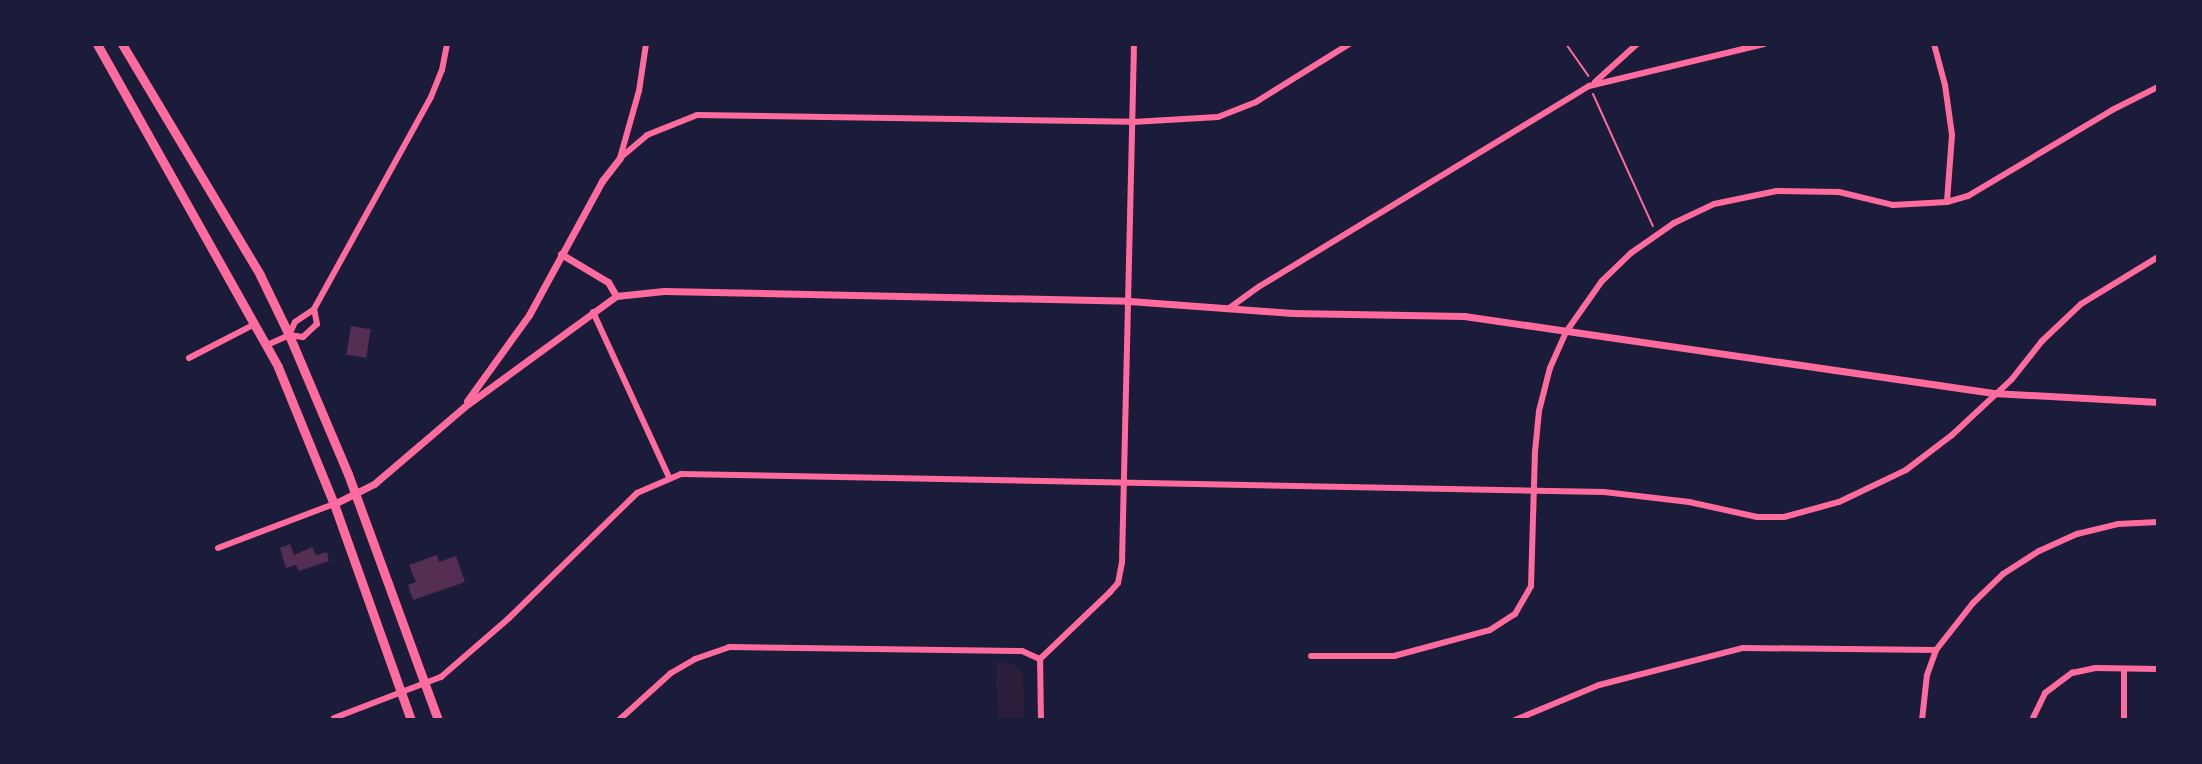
<!DOCTYPE html>
<style>
body{margin:0}
#map{position:relative;width:2202px;height:764px;overflow:hidden;background:#1b1b3a;font-family:"Public Sans",sans-serif}
div>[style]{position:absolute}
[style*='--x']{left:calc(var(--x)*1px);top:calc(var(--y)*1px);width:calc(var(--w)*1px);rotate:calc(var(--a)*1deg)}
.green>*{inset:0;background:#2a1e3b}
.building>*{inset:0;background:#542f53;transform-origin:0 0}
.path>*{height:2px;margin:-1px;padding:0 1px;transform-origin:1px;border-radius:1px;background:#ff6b9d}
.minor>*{height:6px;margin:-3px;padding:0 3px;transform-origin:3px;border-radius:3px;background:#ff6b9d}
.tertiary>*{height:7px;margin:-3.5px;padding:0 3.5px;transform-origin:3.5px;border-radius:3.5px;background:#ff6b9d}
.primary>*{height:9px;margin:-4.5px;padding:0 4.5px;transform-origin:4.5px;border-radius:4.5px;background:#ff6b9d}
span{translate:-50% -50%;white-space:nowrap;text-align:center;line-height:1.15;-webkit-text-stroke:7px #1b1b3a;paint-order:stroke}
.frame{position:absolute;inset:0;border:46px solid #1b1b3a;pointer-events:none}
</style>
<div id="map">
<div class="green">
<i style="clip-path:polygon(996px 662px,1015px 664px,1023px 674px,1024px 720px,998px 720px)"></i>
</div>
<div class="building">
<i style="left:351px;top:326px;width:20px;height:29px;rotate:9deg"></i>
<i style="clip-path:polygon(290px 544px,294px 555px,312px 547px,316px 555px,327px 552px,329px 561px,299px 571px,296px 565px,286px 568px,280px 548px)"></i>
<i style="clip-path:polygon(437px 555px,439px 562px,456px 556px,465px 582px,413px 600px,408px 585px,416px 582px,409px 565px)"></i>
</div>
<div class="path">
<i style="--x:1566;--y:44;--w:39;--a:55"></i>
<i style="--x:1593;--y:94;--w:145;--a:65.6"></i>
</div>
<div class="minor">
<i style="--x:1934;--y:44;--w:42;--a:75"></i>
<i style="--x:1945;--y:85;--w:50;--a:82"></i>
<i style="--x:1952;--y:135;--w:67;--a:94.3"></i>
<i style="--x:1595;--y:82;--w:57;--a:-42.1"></i>
<i style="--x:620;--y:158;--w:35;--a:-40"></i>
<i style="--x:647;--y:135;--w:54;--a:-21.8"></i>
<i style="--x:697;--y:115;--w:436;--a:0.9"></i>
<i style="--x:1133;--y:122;--w:85;--a:-3.4"></i>
<i style="--x:1218;--y:117;--w:41;--a:-21.5"></i>
<i style="--x:1256;--y:102;--w:110;--a:-31.9"></i>
<i style="--x:620;--y:158;--w:70;--a:-74.2"></i>
<i style="--x:639;--y:91;--w:48;--a:-81.5"></i>
<i style="--x:1228;--y:309;--w:39;--a:-36"></i>
<i style="--x:1260;--y:286;--w:385;--a:-31.3"></i>
<i style="--x:1589;--y:86;--w:180;--a:-13.5"></i>
<i style="--x:593;--y:312;--w:182;--a:65.3"></i>
<i style="--x:289;--y:335;--w:14;--a:-65"></i>
<i style="--x:295;--y:322;--w:23;--a:-34"></i>
<i style="--x:314;--y:309;--w:242;--a:-61.1"></i>
<i style="--x:431;--y:97;--w:29;--a:-68"></i>
<i style="--x:442;--y:70;--w:26;--a:-79"></i>
<i style="--x:267;--y:345;--w:24;--a:-24"></i>
<i style="--x:289;--y:335;--w:14;--a:8"></i>
<i style="--x:303;--y:337;--w:19;--a:-43"></i>
<i style="--x:317;--y:324;--w:15;--a:-101"></i>
<i style="--x:189;--y:358;--w:74;--a:-27.3"></i>
<i style="--x:218;--y:548;--w:124;--a:-20.8"></i>
<i style="--x:1311;--y:656;--w:83;--a:0"></i>
<i style="--x:1394;--y:656;--w:99;--a:-15.2"></i>
<i style="--x:1490;--y:630;--w:30;--a:-33"></i>
<i style="--x:1515;--y:614;--w:32;--a:-60"></i>
<i style="--x:1531;--y:586;--w:134;--a:-88.3"></i>
<i style="--x:1535;--y:452;--w:41;--a:-84.4"></i>
<i style="--x:1539;--y:411;--w:44;--a:-75.7"></i>
<i style="--x:1550;--y:368;--w:39;--a:-66"></i>
<i style="--x:1566;--y:332;--w:62;--a:-54.8"></i>
<i style="--x:1602;--y:281;--w:40;--a:-44"></i>
<i style="--x:1631;--y:253;--w:52;--a:-34.9"></i>
<i style="--x:1674;--y:223;--w:44;--a:-25.4"></i>
<i style="--x:1714;--y:204;--w:64;--a:-11.7"></i>
<i style="--x:1777;--y:191;--w:62;--a:0.9"></i>
<i style="--x:1839;--y:192;--w:56;--a:13.5"></i>
<i style="--x:1893;--y:205;--w:54;--a:-3.2"></i>
<i style="--x:1947;--y:202;--w:22;--a:-16"></i>
<i style="--x:1968;--y:196;--w:168;--a:-30.8"></i>
<i style="--x:2112;--y:110;--w:51;--a:-26.6"></i>
<i style="--x:334;--y:718;--w:115;--a:-21"></i>
<i style="--x:441;--y:677;--w:90;--a:-40.9"></i>
<i style="--x:509;--y:618;--w:179;--a:-44.3"></i>
<i style="--x:637;--y:493;--w:48;--a:-23.4"></i>
<i style="--x:681;--y:474;--w:923;--a:1.12"></i>
<i style="--x:1604;--y:492;--w:86;--a:6.7"></i>
<i style="--x:1689;--y:502;--w:70;--a:12.4"></i>
<i style="--x:1757;--y:517;--w:27;--a:0"></i>
<i style="--x:1784;--y:517;--w:57;--a:-15.3"></i>
<i style="--x:1839;--y:502;--w:74;--a:-25.5"></i>
<i style="--x:1906;--y:470;--w:58;--a:-37.3"></i>
<i style="--x:1952;--y:435;--w:82;--a:-43"></i>
<i style="--x:2012;--y:379;--w:48;--a:-51.7"></i>
<i style="--x:2042;--y:341;--w:54;--a:-43.5"></i>
<i style="--x:2081;--y:304;--w:90;--a:-31.4"></i>
<i style="--x:619;--y:720;--w:70;--a:-42.1"></i>
<i style="--x:671;--y:673;--w:28;--a:-30"></i>
<i style="--x:695;--y:659;--w:36;--a:-19"></i>
<i style="--x:729;--y:647;--w:293;--a:0.8"></i>
<i style="--x:1022;--y:651;--w:20;--a:24"></i>
<i style="--x:1041;--y:720;--w:61;--a:-90.9"></i>
<i style="--x:1040;--y:659;--w:97;--a:-43.7"></i>
<i style="--x:1110;--y:592;--w:12;--a:-48"></i>
<i style="--x:1118;--y:583;--w:21;--a:-79"></i>
<i style="--x:1122;--y:562;--w:518;--a:-88.67"></i>
<i style="--x:1515;--y:720;--w:91;--a:-22.6"></i>
<i style="--x:1599;--y:685;--w:149;--a:-14.4"></i>
<i style="--x:1743;--y:648;--w:193;--a:0.6"></i>
<i style="--x:1922;--y:720;--w:45;--a:-83.7"></i>
<i style="--x:1927;--y:675;--w:27;--a:-70"></i>
<i style="--x:1936;--y:650;--w:60;--a:-51.8"></i>
<i style="--x:1973;--y:603;--w:42;--a:-44"></i>
<i style="--x:2003;--y:574;--w:43;--a:-32.6"></i>
<i style="--x:2039;--y:551;--w:42;--a:-24.1"></i>
<i style="--x:2077;--y:534;--w:42;--a:-13.7"></i>
<i style="--x:2118;--y:524;--w:40;--a:-2.9"></i>
<i style="--x:2032;--y:720;--w:30;--a:-64"></i>
<i style="--x:2045;--y:693;--w:34;--a:-37"></i>
<i style="--x:2072;--y:673;--w:24;--a:-12"></i>
<i style="--x:2095;--y:668;--w:63;--a:0.9"></i>
<i style="--x:2124;--y:720;--w:50;--a:-90"></i>
</div>
<div class="tertiary">
<i style="--x:561;--y:254;--w:55;--a:30.8"></i>
<i style="--x:608;--y:282;--w:16;--a:60"></i>
<i style="--x:467;--y:401;--w:106;--a:-54.2"></i>
<i style="--x:529;--y:315;--w:153;--a:-61.4"></i>
<i style="--x:602;--y:181;--w:29;--a:-52"></i>
<i style="--x:334;--y:504;--w:45;--a:-26.6"></i>
<i style="--x:374;--y:484;--w:118;--a:-40.5"></i>
<i style="--x:464;--y:407;--w:188;--a:-36.1"></i>
<i style="--x:616;--y:296;--w:48;--a:-5.9"></i>
<i style="--x:664;--y:291;--w:465;--a:1.2"></i>
<i style="--x:1129;--y:301;--w:164;--a:4.2"></i>
<i style="--x:1293;--y:313;--w:171;--a:1"></i>
<i style="--x:1464;--y:316;--w:535;--a:8.28"></i>
<i style="--x:1993;--y:393;--w:165;--a:3.1"></i>
</div>
<div class="primary">
<i style="--x:97;--y:44;--w:370;--a:60.7"></i>
<i style="--x:278;--y:367;--w:148;--a:67.8"></i>
<i style="--x:334;--y:504;--w:229;--a:70.4"></i>
<i style="--x:122;--y:44;--w:269;--a:59.1"></i>
<i style="--x:260;--y:275;--w:67;--a:64.2"></i>
<i style="--x:289;--y:335;--w:151;--a:67"></i>
<i style="--x:348;--y:474;--w:262;--a:69.9"></i>
</div>
<div class="frame"></div>
</div>
